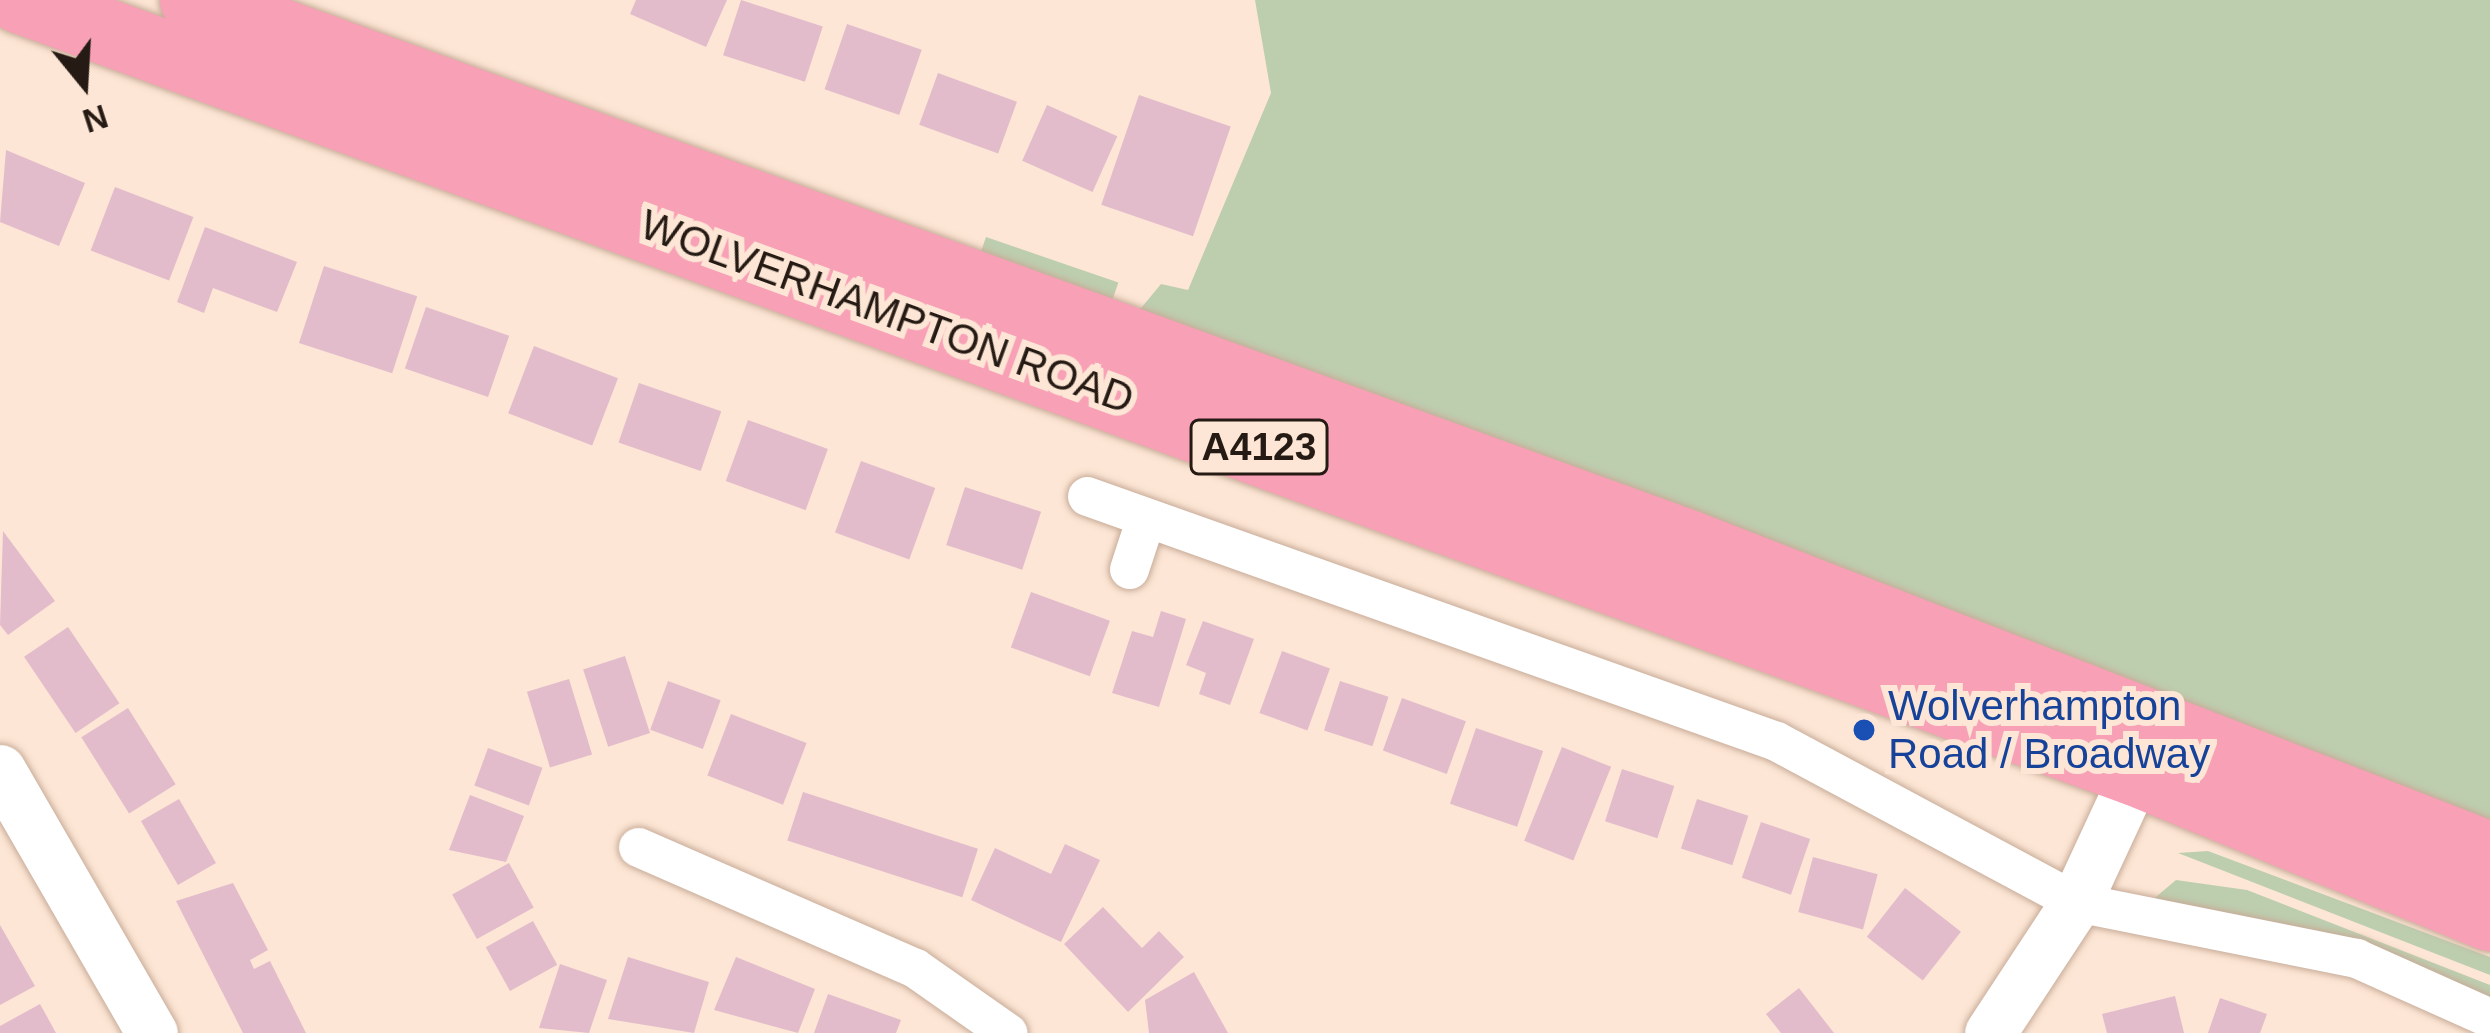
<!DOCTYPE html>
<style>
body{margin:0}
#map{position:relative;width:2490px;height:1033px;overflow:hidden;background:#fde6d5;font-family:Helvetica,sans-serif}
div>[style]{position:absolute}
[style*='--x']{left:calc(var(--x)*1px);top:calc(var(--y)*1px);width:calc(var(--w)*1px);rotate:calc(var(--a)*1deg)}
.green>*{inset:0;background:#bdceaf;transform-origin:0 0}
.building>*{inset:0;background:#e3bccc;transform-origin:0 0}
.roads{filter:drop-shadow(0 0 3px #c8ac99) drop-shadow(0 0 3px #c8ac99)}
.minor>*{height:39px;margin:-19.5px;padding:0 19.5px;transform-origin:19.5px;border-radius:19.5px;background:#fff}
.tertiary>*{height:51px;margin:-25.5px;padding:0 25.5px;transform-origin:25.5px;border-radius:25.5px;background:#fff}
.trunk>*{height:66px;margin:-33px;padding:0 33px;transform-origin:33px;border-radius:33px;background:#f8a0b6}
.dots>*{width:33px;height:33px;translate:-50% -50%;box-sizing:border-box;border:6px solid #fde6d5;border-radius:50%}
span{translate:-50% -50%;white-space:nowrap;text-align:center;line-height:1.15;-webkit-text-stroke:12px #fde6d5;paint-order:stroke}
.shield-label span{padding:3px 9px;background:#fde6d5;border:3px solid;border-radius:9px;-webkit-text-stroke-width:0}
.shield-label{font-size:39px;color:#251b14;font-weight:700}
.street-label{font-size:42px;color:#251b14}
.transit-label{font-size:42px;color:#164399}
.left{translate:0 -50%;text-align:left}
.north{position:absolute;left:24px;top:24px;width:120px;height:120px;-webkit-text-stroke:9px #fde6d5;paint-order:stroke;rotate:162deg;font-size:33px;font-weight:700;line-height:48px;text-align:center;color:#251b14}
.north::after{content:'';display:block;margin:auto;width:42px;height:54px;background:#251b14;clip-path:polygon(50% 0,100% 100%,50% 72%,0 100%)}
</style>
<div id="map">
<div class="green">
<i style="clip-path:polygon(1255px 0,2490px 0,2490px 821px,1137px 313px,1161px 284px,1188px 290px,1271px 93px)"></i>
<i style="left:986px;top:237px;width:140px;height:30px;rotate:19deg"></i>
<i style="clip-path:polygon(2208px 851px,2490px 957px,2490px 975px,2178px 853px)"></i>
<i style="clip-path:polygon(2176px 880px,2247px 890px,2490px 985px,2490px 1001px,2144px 907px)"></i>
</div>
<div class="building">
<i style="clip-path:polygon(636px 0,727px 0,706px 47px,630px 14px)"></i>
<i style="left:741px;top:0;width:86px;height:58px;rotate:18deg"></i>
<i style="left:847px;top:24px;width:79px;height:69px;rotate:19deg"></i>
<i style="left:938px;top:73px;width:84px;height:55px;rotate:20deg"></i>
<i style="left:1139px;top:95px;width:97px;height:116px;rotate:19deg"></i>
<i style="left:1047px;top:105px;width:77px;height:61px;rotate:24deg"></i>
<i style="clip-path:polygon(6px 150px,85px 183px,59px 246px,0 222px)"></i>
<i style="left:115px;top:187px;width:84px;height:68px;rotate:21deg"></i>
<i style="clip-path:polygon(205px 227px,297px 262px,277px 312px,213px 288px,204px 313px,177px 302px)"></i>
<i style="left:324px;top:266px;width:98px;height:81px;rotate:18deg"></i>
<i style="left:426px;top:307px;width:88px;height:65px;rotate:19deg"></i>
<i style="left:534px;top:346px;width:90px;height:72px;rotate:21deg"></i>
<i style="left:639px;top:383px;width:87px;height:63px;rotate:19deg"></i>
<i style="left:748px;top:420px;width:85px;height:65px;rotate:20deg"></i>
<i style="left:861px;top:461px;width:79px;height:76px;rotate:20deg"></i>
<i style="left:965px;top:487px;width:80px;height:61px;rotate:18deg"></i>
<i style="clip-path:polygon(3px 531px,55px 601px,8px 635px,0 625px)"></i>
<i style="left:1031px;top:592px;width:84px;height:59px;rotate:20deg"></i>
<i style="clip-path:polygon(1161px 611px,1186px 619px,1159px 707px,1112px 693px,1132px 631px,1153px 637px)"></i>
<i style="clip-path:polygon(1203px 621px,1254px 639px,1230px 705px,1199px 694px,1206px 673px,1186px 665px)"></i>
<i style="left:68px;top:627px;width:92px;height:53px;rotate:56deg"></i>
<i style="left:1282px;top:651px;width:51px;height:66px;rotate:20deg"></i>
<i style="left:625px;top:656px;width:81px;height:44px;rotate:72deg"></i>
<i style="left:569px;top:679px;width:79px;height:44px;rotate:73deg"></i>
<i style="left:668px;top:681px;width:56px;height:52px;rotate:20deg"></i>
<i style="left:1340px;top:681px;width:51px;height:52px;rotate:18deg"></i>
<i style="left:1402px;top:698px;width:68px;height:56px;rotate:20deg"></i>
<i style="left:128px;top:708px;width:90px;height:55px;rotate:58deg"></i>
<i style="left:731px;top:714px;width:81px;height:66px;rotate:21deg"></i>
<i style="left:1476px;top:728px;width:71px;height:80px;rotate:19deg"></i>
<i style="left:1562px;top:747px;width:53px;height:101px;rotate:22deg"></i>
<i style="left:488px;top:748px;width:58px;height:40px;rotate:20deg"></i>
<i style="left:1622px;top:769px;width:55px;height:55px;rotate:18deg"></i>
<i style="left:803px;top:792px;width:184px;height:51px;rotate:18deg"></i>
<i style="clip-path:polygon(470px 795px,524px 816px,506px 862px,449px 850px)"></i>
<i style="left:179px;top:799px;width:74px;height:44px;rotate:60deg"></i>
<i style="left:1697px;top:799px;width:54px;height:52px;rotate:18deg"></i>
<i style="left:1761px;top:822px;width:52px;height:59px;rotate:19deg"></i>
<i style="clip-path:polygon(1065px 844px,1100px 860px,1061px 942px,971px 900px,995px 848px,1051px 874px)"></i>
<i style="left:1813px;top:857px;width:67px;height:57px;rotate:15deg"></i>
<i style="left:509px;top:863px;width:51px;height:65px;rotate:61deg"></i>
<i style="clip-path:polygon(233px 883px,268px 950px,250px 960px,254px 969px,270px 961px,306px 1033px,243px 1033px,176px 901px)"></i>
<i style="left:1905px;top:888px;width:71px;height:62px;rotate:38deg"></i>
<i style="clip-path:polygon(1103px 907px,1142px 948px,1159px 931px,1184px 957px,1128px 1012px,1064px 944px)"></i>
<i style="left:533px;top:921px;width:50px;height:54px;rotate:61deg"></i>
<i style="clip-path:polygon(0 925px,35px 986px,0 1005px)"></i>
<i style="clip-path:polygon(628px 957px,709px 982px,694px 1033px,608px 1019px)"></i>
<i style="clip-path:polygon(736px 957px,815px 989px,798px 1033px,714px 1010px)"></i>
<i style="clip-path:polygon(560px 964px,607px 980px,589px 1033px,539px 1028px)"></i>
<i style="clip-path:polygon(1194px 972px,1228px 1033px,1149px 1033px,1145px 1000px)"></i>
<i style="clip-path:polygon(1799px 988px,1834px 1033px,1781px 1033px,1766px 1014px)"></i>
<i style="clip-path:polygon(828px 994px,901px 1020px,896px 1033px,814px 1033px)"></i>
<i style="clip-path:polygon(2175px 996px,2184px 1033px,2107px 1033px,2102px 1014px)"></i>
<i style="clip-path:polygon(2220px 998px,2267px 1014px,2260px 1033px,2208px 1033px)"></i>
<i style="clip-path:polygon(40px 1004px,56px 1033px,0 1033px,0 1026px)"></i>
</div>
<div class="roads">
<div class="minor">
<i style="--x:1087;--y:496;--w:731;--a:19.57"></i>
<i style="--x:1776;--y:741;--w:340;--a:28.2"></i>
<i style="--x:2076;--y:902;--w:286;--a:11.3"></i>
<i style="--x:2356;--y:958;--w:147;--a:24.1"></i>
<i style="--x:1129;--y:569;--w:52;--a:-71.9"></i>
<i style="--x:638;--y:847;--w:302;--a:23.6"></i>
<i style="--x:915;--y:968;--w:113;--a:35"></i>
</div>
<div class="tertiary">
<i style="--x:0;--y:770;--w:304;--a:60"></i>
<i style="--x:1990;--y:1033;--w:157;--a:-56.7"></i>
<i style="--x:2076;--y:902;--w:142;--a:-65.1"></i>
</div>
<div class="trunk">
<i style="--x:19;--y:0;--w:2254;--a:20.06"></i>
<i style="--x:2136;--y:773;--w:383;--a:22.3"></i>
<i style="--x:193;--y:0;--w:1591;--a:19.96"></i>
<i style="--x:1688;--y:543;--w:861;--a:21.26"></i>
</div>
</div>
<div class="dots">
<i style="left:1864px;top:730px;background:#1a4fb4"></i>
</div>
<div class="shield-label">
<span style="left:1259px;top:447px">A4123</span>
</div>
<div class="street-label">
<span style="left:887px;top:312px;rotate:20deg">WOLVERHAMPTON ROAD</span>
</div>
<div class="transit-label">
<span class="left" style="left:1888px;top:730px">Wolverhampton<br>Road / Broadway</span>
</div>
<div class="north">N</div>
</div>
